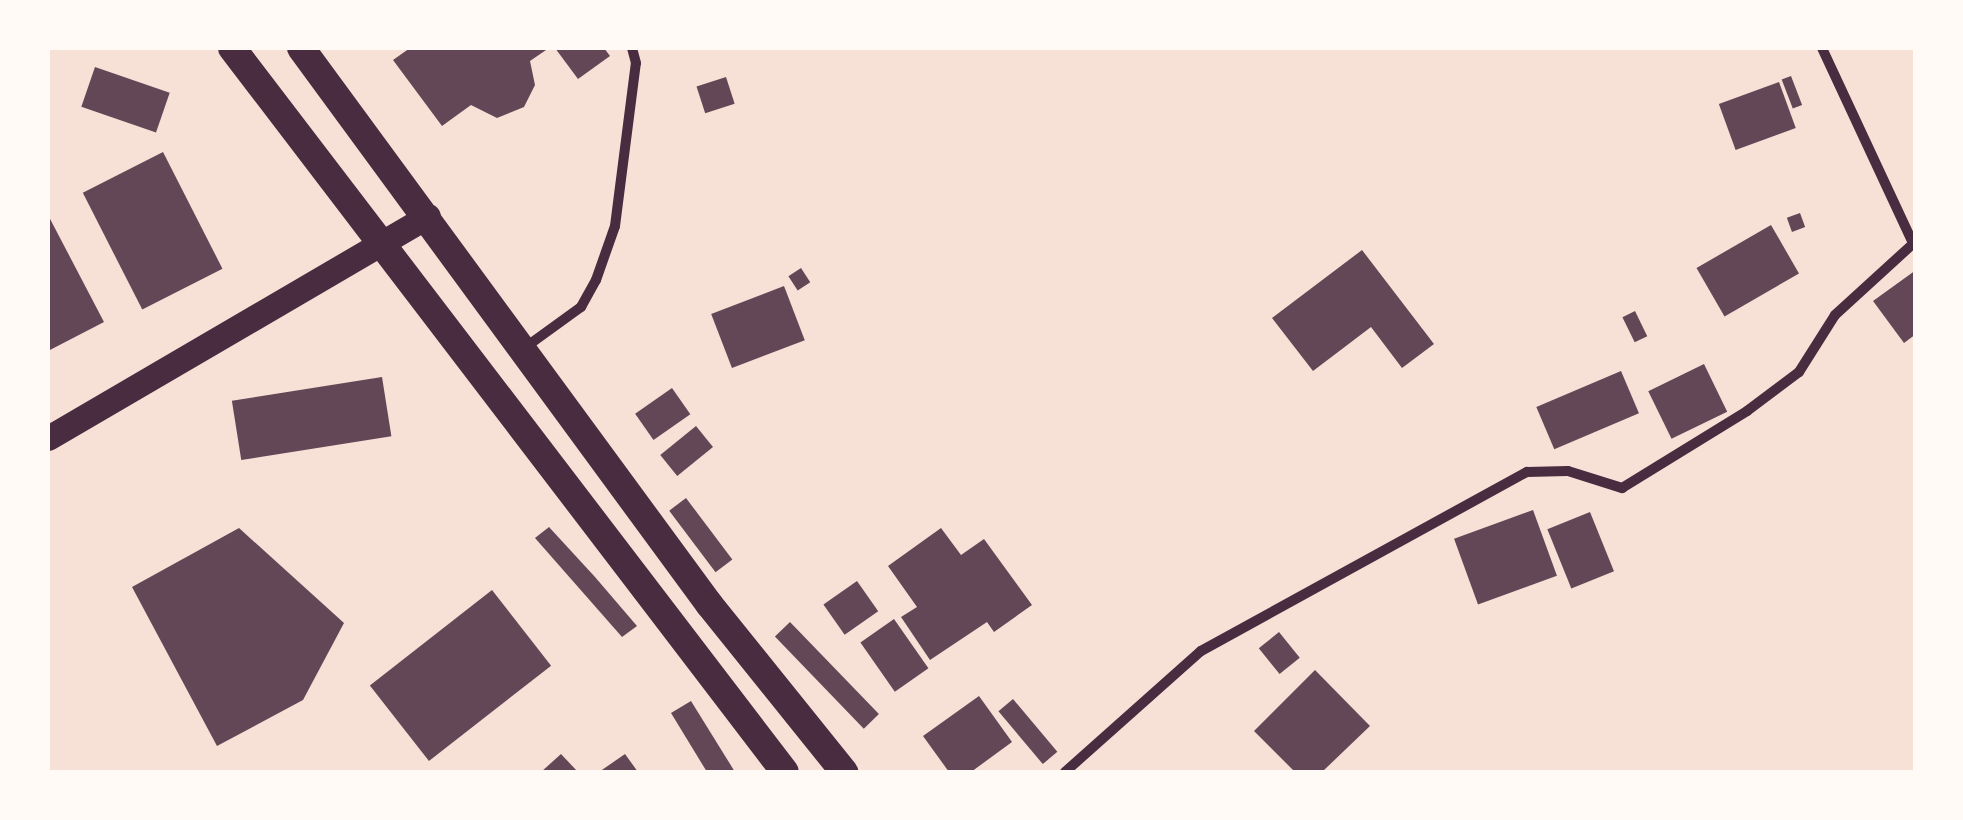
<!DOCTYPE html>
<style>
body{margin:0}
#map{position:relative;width:1963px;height:820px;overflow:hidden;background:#f7e1d7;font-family:"IBM Plex Sans",sans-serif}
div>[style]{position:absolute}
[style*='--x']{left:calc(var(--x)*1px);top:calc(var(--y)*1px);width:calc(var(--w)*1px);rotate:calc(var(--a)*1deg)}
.building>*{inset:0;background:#644757;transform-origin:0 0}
.minor>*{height:10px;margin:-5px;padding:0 5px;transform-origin:5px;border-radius:5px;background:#4a2c40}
.primary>*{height:25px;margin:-12.5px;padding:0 12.5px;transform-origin:12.5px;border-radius:12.5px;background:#4a2c40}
.trunk>*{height:28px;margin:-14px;padding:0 14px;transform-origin:14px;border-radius:14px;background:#4a2c40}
span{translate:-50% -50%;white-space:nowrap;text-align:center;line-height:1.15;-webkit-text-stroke:8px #fffaf5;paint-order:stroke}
.frame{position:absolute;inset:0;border:50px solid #fffaf5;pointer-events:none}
</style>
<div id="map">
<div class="building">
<i style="clip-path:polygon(410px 48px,549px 48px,530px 61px,535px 85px,524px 107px,497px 118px,471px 105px,442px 126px,393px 60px)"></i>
<i style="clip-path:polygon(555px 48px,604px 48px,610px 56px,578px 79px)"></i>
<i style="left:95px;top:67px;width:79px;height:42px;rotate:19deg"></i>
<i style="left:1791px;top:76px;width:31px;height:10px;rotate:69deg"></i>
<i style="left:726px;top:77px;width:28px;height:31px;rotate:72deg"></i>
<i style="left:1779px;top:82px;width:49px;height:64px;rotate:70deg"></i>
<i style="left:163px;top:152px;width:131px;height:90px;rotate:63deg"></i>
<i style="left:1800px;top:213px;width:15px;height:14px;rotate:70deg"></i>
<i style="clip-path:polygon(48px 215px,104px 322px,48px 351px)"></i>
<i style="left:1771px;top:225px;width:56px;height:86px;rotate:60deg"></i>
<i style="clip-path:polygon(1362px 250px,1434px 344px,1402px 368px,1371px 327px,1313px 371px,1272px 318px)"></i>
<i style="left:801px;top:268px;width:17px;height:15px;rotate:57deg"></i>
<i style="clip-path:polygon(1916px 270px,1916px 334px,1904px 343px,1873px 301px)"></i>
<i style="left:784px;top:286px;width:58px;height:78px;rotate:69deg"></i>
<i style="left:1635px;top:311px;width:28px;height:14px;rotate:64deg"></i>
<i style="left:1704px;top:364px;width:53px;height:62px;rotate:64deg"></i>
<i style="left:1621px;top:371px;width:46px;height:92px;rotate:67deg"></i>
<i style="left:382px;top:377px;width:60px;height:152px;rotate:81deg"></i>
<i style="left:672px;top:388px;width:32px;height:45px;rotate:55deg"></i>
<i style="left:696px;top:426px;width:27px;height:46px;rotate:51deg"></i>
<i style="left:686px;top:498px;width:77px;height:21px;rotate:53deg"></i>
<i style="left:1533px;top:510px;width:70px;height:84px;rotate:70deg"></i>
<i style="left:1590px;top:512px;width:64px;height:46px;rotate:68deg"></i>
<i style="clip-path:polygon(549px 527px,595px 577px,637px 626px,622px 637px,535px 538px)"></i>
<i style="clip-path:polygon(239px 528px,344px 623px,303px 700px,217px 746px,132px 587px)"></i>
<i style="clip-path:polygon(941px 528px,961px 555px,984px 539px,1032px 605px,994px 632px,987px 622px,930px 660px,901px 617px,917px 607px,888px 566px)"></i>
<i style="left:857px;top:581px;width:37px;height:41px;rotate:55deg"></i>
<i style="left:492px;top:590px;width:96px;height:155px;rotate:52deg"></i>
<i style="left:894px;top:619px;width:60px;height:41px;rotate:55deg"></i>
<i style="left:790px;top:622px;width:128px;height:21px;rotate:46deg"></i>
<i style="left:1279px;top:632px;width:33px;height:26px;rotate:51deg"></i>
<i style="clip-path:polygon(1315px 670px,1370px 726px,1322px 772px,1295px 772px,1254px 731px)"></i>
<i style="clip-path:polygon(979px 696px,1012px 742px,971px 772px,949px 772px,923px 736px)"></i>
<i style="left:1013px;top:699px;width:69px;height:19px;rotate:50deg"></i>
<i style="clip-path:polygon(691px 701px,735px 772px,707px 772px,671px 713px)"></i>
<i style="clip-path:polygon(561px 754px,578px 772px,541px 772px)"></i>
<i style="clip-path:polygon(625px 754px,638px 772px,599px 772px)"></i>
</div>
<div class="minor">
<i style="--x:1822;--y:48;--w:215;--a:65"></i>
<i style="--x:523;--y:349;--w:72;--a:-35.9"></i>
<i style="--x:581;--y:307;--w:31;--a:-61"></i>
<i style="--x:596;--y:280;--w:57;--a:-70.6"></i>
<i style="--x:615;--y:226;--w:164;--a:-82.7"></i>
<i style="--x:636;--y:63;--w:16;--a:-105"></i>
<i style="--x:1065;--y:772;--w:182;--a:-41.7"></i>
<i style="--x:1201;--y:651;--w:372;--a:-28.8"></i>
<i style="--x:1527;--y:472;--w:41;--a:-1.4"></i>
<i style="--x:1568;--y:471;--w:57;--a:17.5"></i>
<i style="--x:1622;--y:488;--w:147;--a:-31.6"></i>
<i style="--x:1747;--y:411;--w:65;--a:-36.9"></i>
<i style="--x:1799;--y:372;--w:67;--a:-57.7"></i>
<i style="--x:1835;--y:315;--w:110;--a:-42.4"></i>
</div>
<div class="primary">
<i style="--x:48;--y:438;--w:440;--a:-30.3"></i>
</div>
<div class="trunk">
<i style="--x:232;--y:48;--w:911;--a:52.63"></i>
<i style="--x:301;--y:48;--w:690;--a:53.73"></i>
<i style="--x:709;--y:604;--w:216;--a:51.2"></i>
</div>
<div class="frame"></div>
</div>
